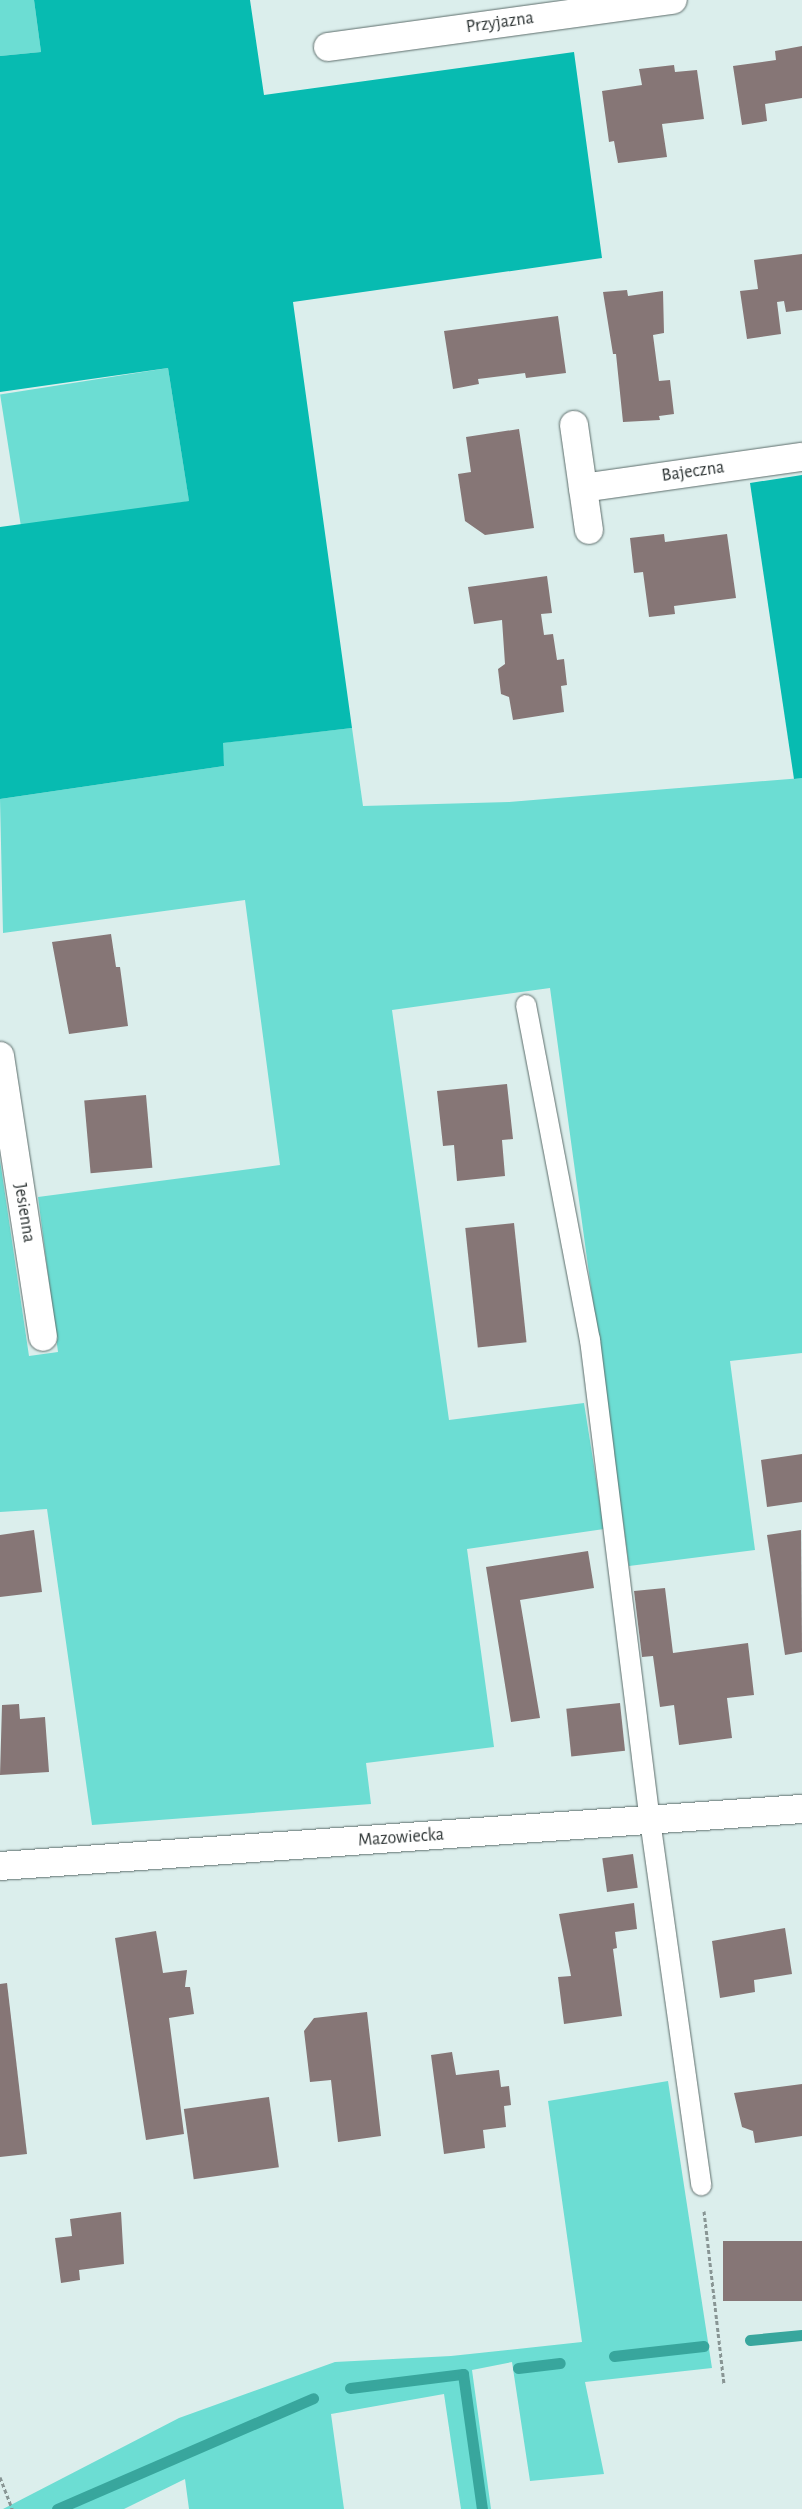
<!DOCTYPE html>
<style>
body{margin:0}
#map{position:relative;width:802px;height:2509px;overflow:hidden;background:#dbeeec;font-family:"Alegreya Sans",sans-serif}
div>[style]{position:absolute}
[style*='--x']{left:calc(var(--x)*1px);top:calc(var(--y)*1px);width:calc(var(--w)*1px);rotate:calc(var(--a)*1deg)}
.green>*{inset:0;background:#6cddd3;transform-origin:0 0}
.forest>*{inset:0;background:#07bbb1}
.stream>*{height:11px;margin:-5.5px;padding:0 5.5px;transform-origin:5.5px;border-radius:5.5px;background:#38a69d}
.building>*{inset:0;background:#867676;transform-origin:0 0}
.path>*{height:3px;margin-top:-1.5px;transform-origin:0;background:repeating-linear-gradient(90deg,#889594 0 4px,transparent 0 6.5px)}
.roads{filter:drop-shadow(0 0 1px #5d6d6b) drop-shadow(0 0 1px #5d6d6b)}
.lane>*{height:20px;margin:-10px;padding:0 10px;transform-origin:10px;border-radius:10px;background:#fff}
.street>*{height:28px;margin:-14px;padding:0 14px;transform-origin:14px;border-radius:14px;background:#fff}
.secondary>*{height:28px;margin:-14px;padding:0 14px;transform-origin:14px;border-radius:14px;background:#fff}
span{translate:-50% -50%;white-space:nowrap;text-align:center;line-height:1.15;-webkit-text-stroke:4px #fff;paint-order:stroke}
.street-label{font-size:18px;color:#2b3232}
</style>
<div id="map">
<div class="green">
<i style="clip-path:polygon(0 0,34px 0,41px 52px,0 56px)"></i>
<i style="left:168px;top:368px;width:135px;height:170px;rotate:81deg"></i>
<i style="clip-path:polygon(352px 728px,363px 806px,509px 802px,802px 778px,802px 1353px,730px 1361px,755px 1550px,629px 1566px,550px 988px,392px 1010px,449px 1420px,584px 1403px,604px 1529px,467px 1549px,494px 1747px,366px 1763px,371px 1804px,92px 1825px,47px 1509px,0 1512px,0 1160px,29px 1356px,58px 1352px,38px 1197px,280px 1165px,245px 900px,3px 933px,0 799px,224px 766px,222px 743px)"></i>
<i style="clip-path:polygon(668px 2081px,712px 2368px,585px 2382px,604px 2474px,530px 2481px,512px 2362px,472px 2370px,491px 2509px,461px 2509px,444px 2394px,331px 2414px,344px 2509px,189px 2509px,185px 2479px,124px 2509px,3px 2509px,179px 2418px,335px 2362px,451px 2356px,582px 2342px,548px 2101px)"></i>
</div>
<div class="forest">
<i style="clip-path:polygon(34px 0,250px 0,264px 95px,574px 52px,602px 258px,293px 302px,352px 728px,223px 743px,224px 766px,0 799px,0 527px,189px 501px,168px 368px,0 392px,0 56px,41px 52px)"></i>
<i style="clip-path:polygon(802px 475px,802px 778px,794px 779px,750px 483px)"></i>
</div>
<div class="stream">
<i style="--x:750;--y:2340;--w:52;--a:-5.5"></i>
<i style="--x:614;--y:2356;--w:90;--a:-6.4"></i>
<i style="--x:518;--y:2368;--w:42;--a:-6.8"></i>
<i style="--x:350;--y:2388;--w:114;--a:-7.1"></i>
<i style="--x:463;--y:2374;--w:136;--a:82"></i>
<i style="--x:57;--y:2509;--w:279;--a:-23.4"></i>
</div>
<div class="building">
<i style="clip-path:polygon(802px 46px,802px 98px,765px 104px,767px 121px,742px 125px,733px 66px,776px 60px,775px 51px)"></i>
<i style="clip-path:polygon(674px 65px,675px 72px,697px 70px,704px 119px,662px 124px,667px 157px,618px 163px,614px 141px,609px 142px,602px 91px,642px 85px,639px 69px)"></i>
<i style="clip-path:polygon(802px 254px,802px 310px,786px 312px,784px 301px,777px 302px,781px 334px,747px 339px,740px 291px,758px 289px,754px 260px)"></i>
<i style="clip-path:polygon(627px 290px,628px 296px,663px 291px,664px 333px,653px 335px,659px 381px,670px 380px,674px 414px,659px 416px,660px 420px,623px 422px,616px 354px,613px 354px,603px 292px)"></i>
<i style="clip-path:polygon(558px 316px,566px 373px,526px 378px,525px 373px,478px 379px,479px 384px,453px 389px,444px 331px)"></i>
<i style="clip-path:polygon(519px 429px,534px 528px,485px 535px,465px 521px,458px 474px,471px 472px,466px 437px)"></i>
<i style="clip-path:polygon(664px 534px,665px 542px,727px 534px,736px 598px,674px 606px,675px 614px,649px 617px,643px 572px,634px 573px,630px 538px)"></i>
<i style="clip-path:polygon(547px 576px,552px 613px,541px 614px,544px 635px,553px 634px,557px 660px,564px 659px,567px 685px,561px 686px,564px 712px,513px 720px,509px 697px,501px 694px,498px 669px,505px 664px,502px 620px,474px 624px,468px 587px)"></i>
<i style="clip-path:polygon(111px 934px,116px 967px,120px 967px,128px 1026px,69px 1034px,52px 942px)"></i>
<i style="clip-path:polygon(507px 1084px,513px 1139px,502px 1140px,505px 1176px,457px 1181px,454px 1145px,443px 1146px,437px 1091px)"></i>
<i style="left:146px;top:1095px;width:73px;height:62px;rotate:85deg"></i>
<i style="left:514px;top:1223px;width:120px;height:49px;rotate:84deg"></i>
<i style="clip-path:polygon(802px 1454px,802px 1502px,767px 1507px,761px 1460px)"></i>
<i style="clip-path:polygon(34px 1530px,42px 1592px,0 1597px,0 1535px)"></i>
<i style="clip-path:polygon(801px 1530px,802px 1652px,785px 1655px,767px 1535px)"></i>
<i style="clip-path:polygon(588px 1551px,594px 1588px,520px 1600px,540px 1718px,511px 1722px,486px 1567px)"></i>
<i style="clip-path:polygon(665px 1588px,673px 1653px,748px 1643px,754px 1695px,727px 1698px,732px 1738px,679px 1745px,674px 1705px,660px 1707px,653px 1656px,642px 1657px,634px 1591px)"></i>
<i style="left:620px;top:1703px;width:48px;height:54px;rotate:84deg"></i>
<i style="clip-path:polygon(19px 1704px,20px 1719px,45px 1717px,49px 1772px,0 1775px,2px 1705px)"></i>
<i style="left:633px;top:1854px;width:34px;height:31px;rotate:82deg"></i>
<i style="clip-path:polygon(634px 1903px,637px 1929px,615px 1932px,617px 1948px,613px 1949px,622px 2016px,564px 2024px,558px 1977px,571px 1976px,559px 1914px)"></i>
<i style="clip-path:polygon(785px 1928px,792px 1974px,754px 1980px,755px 1992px,720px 1998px,712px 1941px)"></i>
<i style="clip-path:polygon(156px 1931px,163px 1973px,187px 1970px,185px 1987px,190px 1987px,194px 2014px,169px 2018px,184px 2134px,146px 2140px,115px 1938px)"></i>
<i style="clip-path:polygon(7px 1983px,27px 2154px,0 2157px,0 1984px)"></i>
<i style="clip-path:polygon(367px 2012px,381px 2136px,338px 2142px,331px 2080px,310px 2082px,304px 2031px,314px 2018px)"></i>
<i style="clip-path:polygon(452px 2052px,456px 2075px,499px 2070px,501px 2087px,509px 2086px,511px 2105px,504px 2106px,506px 2127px,483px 2130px,485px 2148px,444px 2154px,431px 2055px)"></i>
<i style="clip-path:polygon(802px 2084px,802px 2136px,755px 2143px,753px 2131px,742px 2127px,734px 2093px)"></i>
<i style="left:269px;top:2097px;width:71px;height:86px;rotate:82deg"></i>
<i style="clip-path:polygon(121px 2212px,124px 2264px,79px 2270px,80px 2280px,61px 2283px,55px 2238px,72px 2236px,70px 2219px)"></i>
<i style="left:802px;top:2241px;width:60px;height:79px;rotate:90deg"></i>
</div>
<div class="path">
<i style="--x:704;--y:2211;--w:175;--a:83.4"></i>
<i style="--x:0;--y:2477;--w:34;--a:69"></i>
</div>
<div class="roads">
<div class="lane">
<i style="--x:526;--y:1005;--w:341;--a:79.2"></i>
<i style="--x:590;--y:1340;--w:484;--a:82.9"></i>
<i style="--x:650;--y:1820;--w:369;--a:82"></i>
</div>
<div class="street">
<i style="--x:328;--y:47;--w:348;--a:-7.8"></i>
<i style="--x:574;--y:425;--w:106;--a:81.9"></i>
<i style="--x:583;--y:488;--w:221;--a:-8.1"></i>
<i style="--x:0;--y:1056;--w:284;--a:81.3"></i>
</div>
<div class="secondary">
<i style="--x:0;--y:1866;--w:804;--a:-4.07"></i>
</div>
</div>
<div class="street-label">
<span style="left:500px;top:23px;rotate:-8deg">Przyjazna</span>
<span style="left:693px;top:472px;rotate:-8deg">Bajeczna</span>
<span style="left:24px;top:1213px;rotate:81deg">Jesienna</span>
<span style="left:401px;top:1838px;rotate:-4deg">Mazowiecka</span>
</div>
</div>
